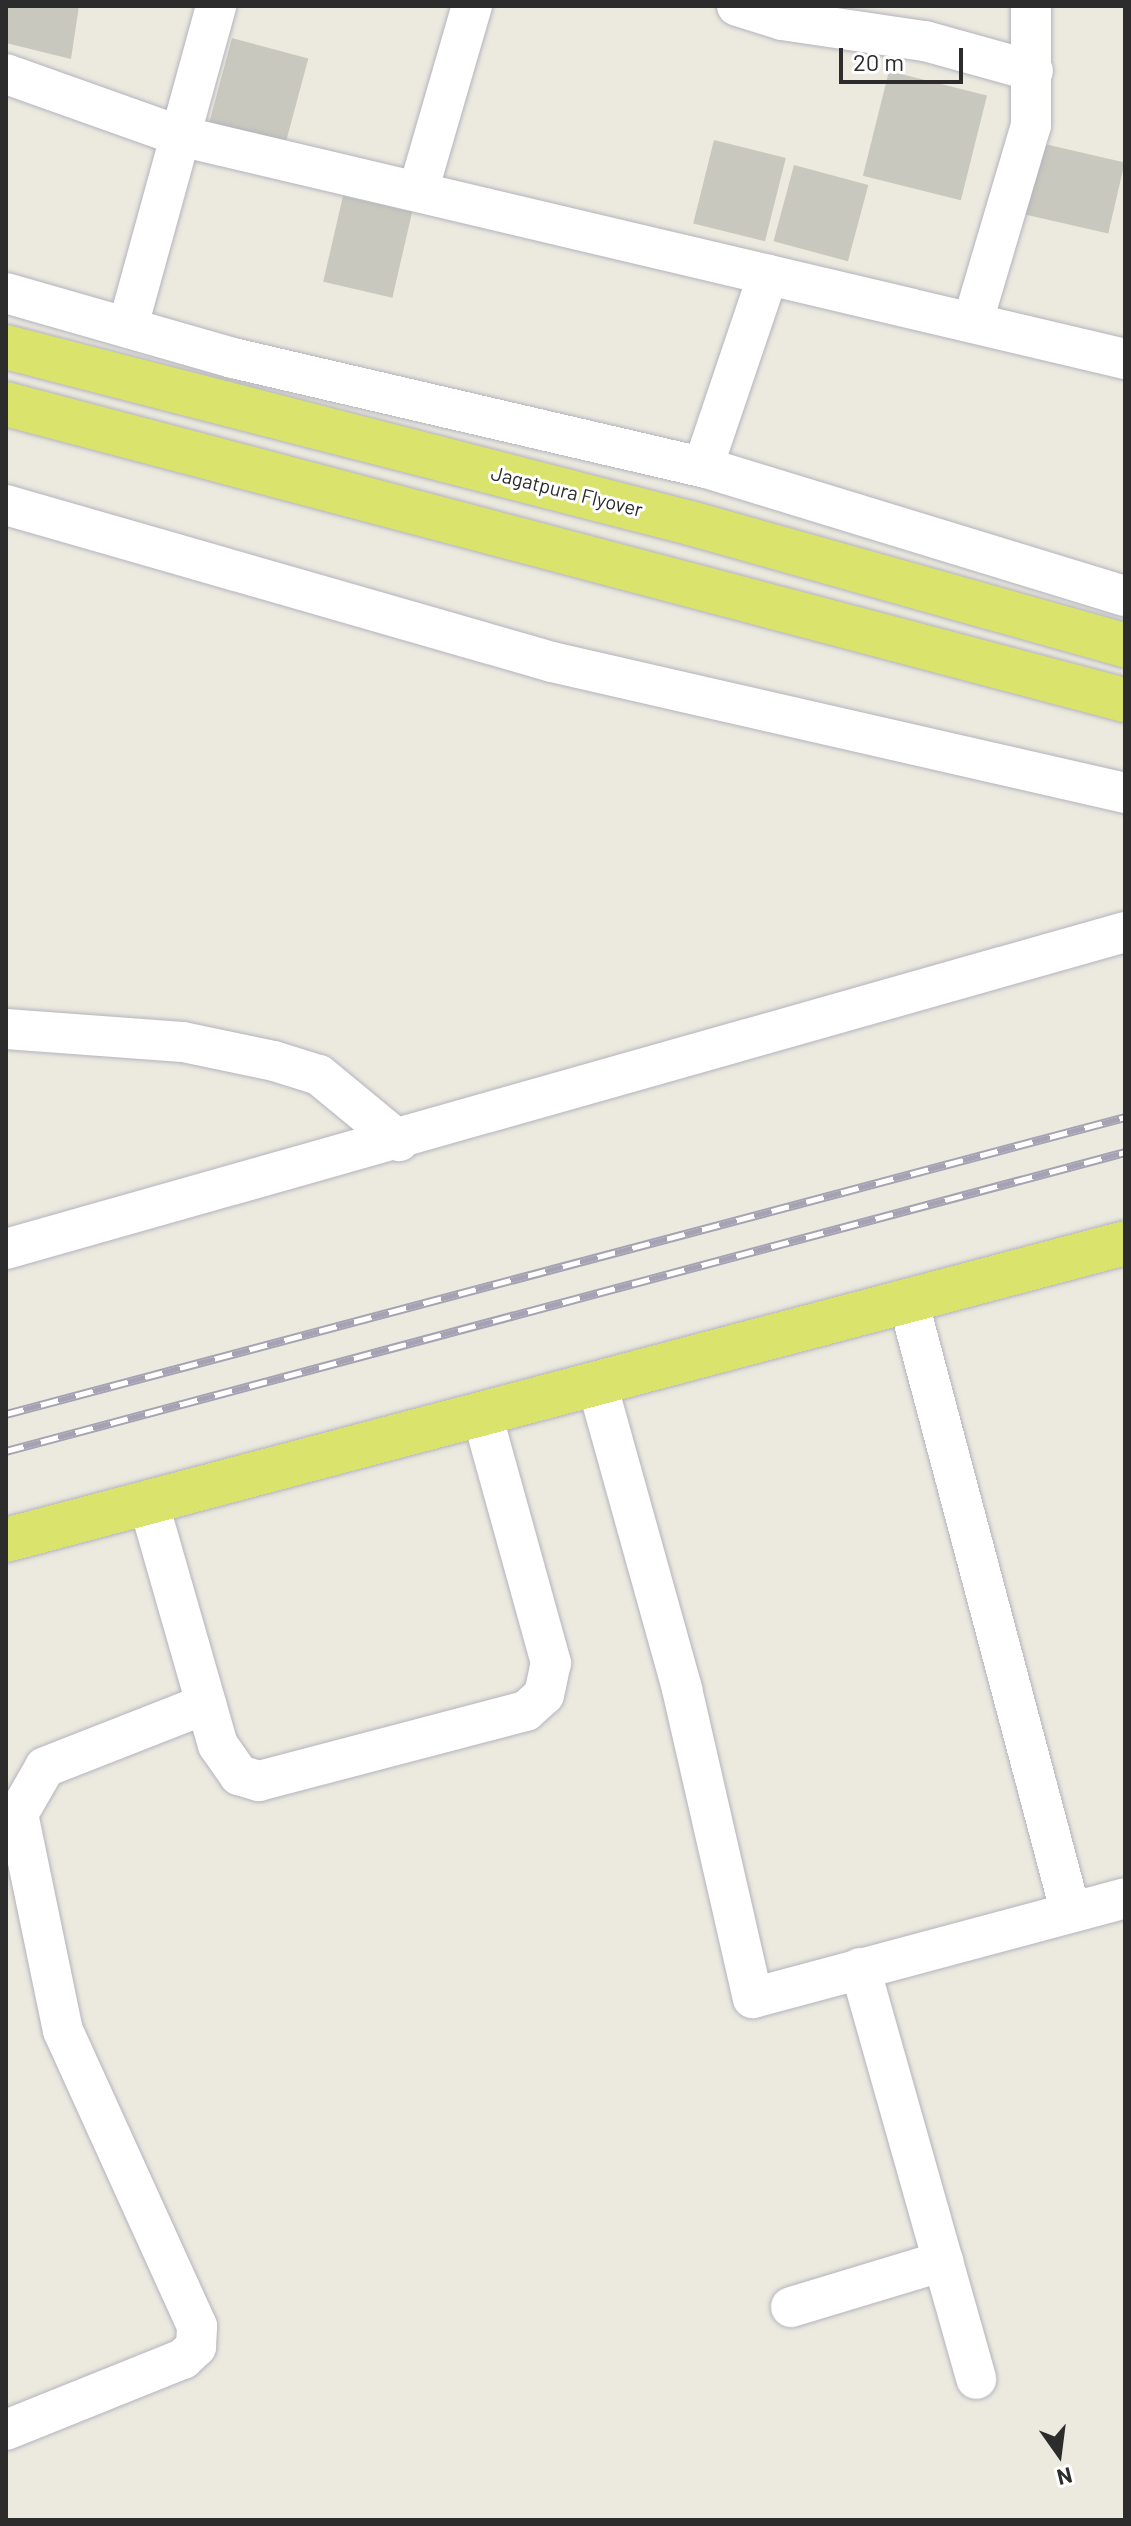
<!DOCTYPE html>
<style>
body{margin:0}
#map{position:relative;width:1131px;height:2526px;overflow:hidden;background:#eceadf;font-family:Barlow,sans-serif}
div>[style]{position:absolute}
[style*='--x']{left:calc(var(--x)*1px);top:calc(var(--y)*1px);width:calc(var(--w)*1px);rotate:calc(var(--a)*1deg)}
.building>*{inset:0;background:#c8c8be;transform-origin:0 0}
.roads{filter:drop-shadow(0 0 2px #b4b3be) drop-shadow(0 0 2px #b4b3be)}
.minor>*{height:40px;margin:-20px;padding:0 20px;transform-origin:20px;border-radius:20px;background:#fff}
.major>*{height:44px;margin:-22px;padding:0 22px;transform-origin:22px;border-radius:22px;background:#dae46c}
.rail>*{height:9px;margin-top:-4.5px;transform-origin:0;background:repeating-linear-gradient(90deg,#fff 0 18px,#a5a2b4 0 36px);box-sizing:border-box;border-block:2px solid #a5a2b4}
span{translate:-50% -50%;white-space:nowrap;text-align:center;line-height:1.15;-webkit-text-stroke:6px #fff;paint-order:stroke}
.street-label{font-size:20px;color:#2c2c2c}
.frame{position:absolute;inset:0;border:8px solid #2c2c2c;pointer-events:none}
.north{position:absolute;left:1019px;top:2414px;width:80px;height:80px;-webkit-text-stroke:6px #fff;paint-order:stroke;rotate:166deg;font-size:22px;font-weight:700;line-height:32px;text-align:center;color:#2c2c2c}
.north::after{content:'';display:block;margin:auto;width:28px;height:36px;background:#2c2c2c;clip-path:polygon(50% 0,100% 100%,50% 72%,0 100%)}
.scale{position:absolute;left:839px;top:48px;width:124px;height:36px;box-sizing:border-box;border:4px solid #2c2c2c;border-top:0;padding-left:10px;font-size:24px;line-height:28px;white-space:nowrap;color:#2c2c2c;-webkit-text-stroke:6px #fff;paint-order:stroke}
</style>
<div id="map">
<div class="building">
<i style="clip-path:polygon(6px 6px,79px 6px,71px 59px,6px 43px)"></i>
<i style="left:232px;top:38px;width:79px;height:87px;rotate:15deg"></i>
<i style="left:889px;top:71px;width:101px;height:108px;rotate:14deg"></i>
<i style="left:714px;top:140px;width:74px;height:86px;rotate:14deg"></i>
<i style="left:1036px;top:142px;width:91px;height:73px;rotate:13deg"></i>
<i style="left:794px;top:165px;width:77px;height:79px;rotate:15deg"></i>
<i style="left:343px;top:196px;width:71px;height:88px;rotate:13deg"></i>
</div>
<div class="roads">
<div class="minor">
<i style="--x:737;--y:6;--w:47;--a:17.3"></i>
<i style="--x:782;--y:20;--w:145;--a:8.4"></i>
<i style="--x:925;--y:41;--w:112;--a:15.5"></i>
<i style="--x:6;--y:74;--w:185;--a:19.6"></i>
<i style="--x:180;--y:136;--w:971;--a:13.28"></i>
<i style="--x:419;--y:188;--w:190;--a:-73.8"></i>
<i style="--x:6;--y:293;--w:236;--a:16"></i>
<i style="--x:233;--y:358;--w:482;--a:13.1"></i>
<i style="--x:703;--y:467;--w:441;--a:17"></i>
<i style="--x:973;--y:321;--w:204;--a:-73.5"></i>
<i style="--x:1031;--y:125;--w:119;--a:-90"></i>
<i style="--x:128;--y:326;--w:332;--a:-74.6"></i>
<i style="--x:703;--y:467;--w:203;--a:-71.3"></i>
<i style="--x:6;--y:505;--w:568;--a:16.04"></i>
<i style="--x:552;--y:662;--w:588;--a:12.88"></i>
<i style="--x:6;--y:1029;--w:177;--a:4.2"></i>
<i style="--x:183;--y:1042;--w:93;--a:11.8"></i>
<i style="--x:274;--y:1061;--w:47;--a:17.3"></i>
<i style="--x:319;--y:1075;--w:104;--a:39.5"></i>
<i style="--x:6;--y:1249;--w:1163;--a:-15.82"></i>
<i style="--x:909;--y:1304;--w:627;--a:75.12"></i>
<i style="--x:597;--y:1384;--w:317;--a:74.4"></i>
<i style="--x:682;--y:1689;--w:317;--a:77.1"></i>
<i style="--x:753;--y:1998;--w:385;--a:-15"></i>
<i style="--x:148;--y:1501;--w:254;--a:74"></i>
<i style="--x:218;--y:1745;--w:37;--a:55"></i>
<i style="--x:239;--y:1775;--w:21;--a:17"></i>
<i style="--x:259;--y:1781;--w:276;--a:-14.7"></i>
<i style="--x:526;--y:1711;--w:24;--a:-42"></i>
<i style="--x:544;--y:1695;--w:33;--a:-78"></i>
<i style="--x:551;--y:1663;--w:258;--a:-105.5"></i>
<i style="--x:860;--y:1968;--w:427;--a:74.2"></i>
<i style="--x:791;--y:2307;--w:159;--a:-16.8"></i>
<i style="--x:6;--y:2430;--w:191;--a:-21.9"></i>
<i style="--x:183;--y:2359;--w:18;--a:-43"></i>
<i style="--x:196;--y:2347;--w:21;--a:-87"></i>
<i style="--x:197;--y:2326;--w:324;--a:-114.4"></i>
<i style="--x:63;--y:2031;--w:222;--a:-101.7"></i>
<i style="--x:18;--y:1814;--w:54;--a:-60.1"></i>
<i style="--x:45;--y:1767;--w:173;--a:-21.4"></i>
</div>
<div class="major">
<i style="--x:6;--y:347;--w:706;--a:14.43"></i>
<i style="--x:690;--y:523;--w:452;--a:15.7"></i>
<i style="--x:6;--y:404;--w:1157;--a:14.82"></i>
<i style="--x:6;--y:1540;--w:1158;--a:-14.86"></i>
</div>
</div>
<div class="rail">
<i style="--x:6;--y:1414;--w:1158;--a:-14.86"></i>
<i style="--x:6;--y:1451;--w:1158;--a:-14.96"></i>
</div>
<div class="street-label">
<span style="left:567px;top:491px;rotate:14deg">Jagatpura Flyover</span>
</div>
<div class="frame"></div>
<div class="north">N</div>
<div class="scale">20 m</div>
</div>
